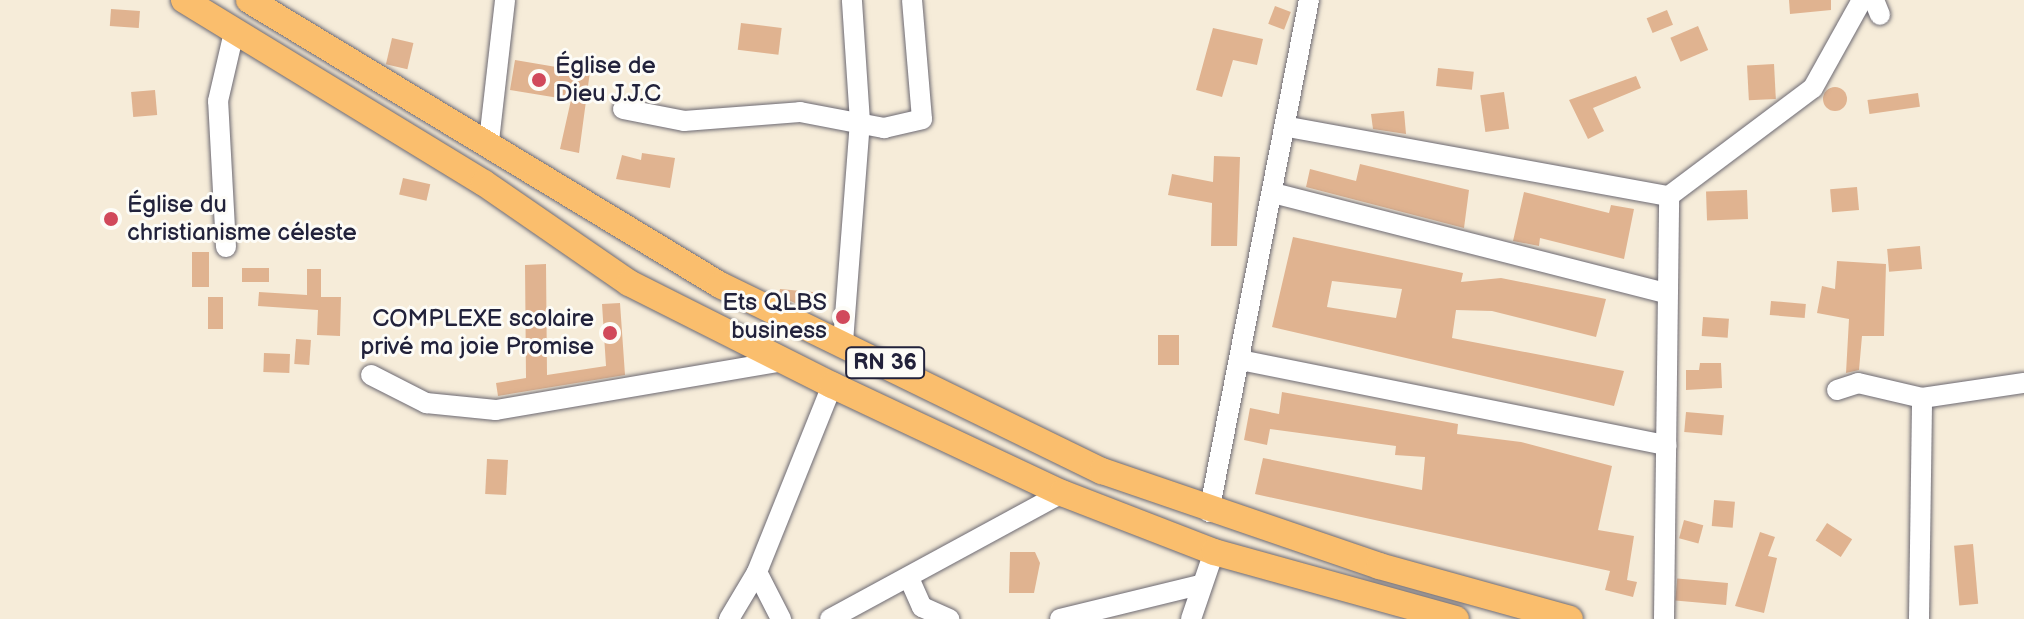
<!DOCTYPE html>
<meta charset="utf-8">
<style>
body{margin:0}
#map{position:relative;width:2024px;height:619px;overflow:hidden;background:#f6ecd9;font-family:"Balsamiq Sans",sans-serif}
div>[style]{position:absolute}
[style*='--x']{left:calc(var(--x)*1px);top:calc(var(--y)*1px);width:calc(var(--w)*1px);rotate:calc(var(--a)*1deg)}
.building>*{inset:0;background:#e0b390;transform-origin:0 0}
.round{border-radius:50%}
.roads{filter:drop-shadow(0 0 2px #6c6972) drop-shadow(0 0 2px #6c6972)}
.minor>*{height:20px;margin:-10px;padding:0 10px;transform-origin:10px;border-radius:10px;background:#fff}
.major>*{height:26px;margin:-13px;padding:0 13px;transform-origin:13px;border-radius:13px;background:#fabe6d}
.dots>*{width:22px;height:22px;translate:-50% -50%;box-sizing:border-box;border:4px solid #fdfcf7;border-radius:50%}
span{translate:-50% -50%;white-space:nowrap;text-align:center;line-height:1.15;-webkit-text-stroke:6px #fdfcf7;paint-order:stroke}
.shield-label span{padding:2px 6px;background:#fdfcf7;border:2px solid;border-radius:6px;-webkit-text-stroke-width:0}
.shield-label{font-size:22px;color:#22223b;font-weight:700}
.poi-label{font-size:24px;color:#22223b}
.left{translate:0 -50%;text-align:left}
.right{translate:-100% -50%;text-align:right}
</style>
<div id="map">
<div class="building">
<i style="clip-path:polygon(1789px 0,1831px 0,1831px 10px,1790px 14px)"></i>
<i style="left:1275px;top:6px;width:17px;height:19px;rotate:21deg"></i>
<i style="left:111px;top:9px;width:29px;height:17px;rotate:4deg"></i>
<i style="left:1667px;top:10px;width:16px;height:22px;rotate:68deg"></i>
<i style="left:741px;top:23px;width:41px;height:27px;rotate:7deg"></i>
<i style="left:1698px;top:26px;width:26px;height:30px;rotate:67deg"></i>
<i style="clip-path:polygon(1213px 28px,1263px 39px,1257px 65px,1233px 60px,1222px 97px,1196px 90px)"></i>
<i style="left:392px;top:38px;width:22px;height:27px;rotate:13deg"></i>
<i style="clip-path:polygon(515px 60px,574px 70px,576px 62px,591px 64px,579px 153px,560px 149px,571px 100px,510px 90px)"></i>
<i style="left:1774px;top:64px;width:35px;height:27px;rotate:87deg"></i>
<i style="left:1438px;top:68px;width:36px;height:18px;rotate:6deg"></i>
<i style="clip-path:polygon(1636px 76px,1641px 88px,1593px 108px,1604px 131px,1588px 139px,1569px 100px)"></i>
<i class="round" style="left:1823px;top:87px;width:24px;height:24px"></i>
<i style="left:155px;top:90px;width:25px;height:24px;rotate:85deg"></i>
<i style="left:1504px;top:92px;width:37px;height:24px;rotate:82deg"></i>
<i style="left:1918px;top:93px;width:14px;height:51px;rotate:82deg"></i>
<i style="clip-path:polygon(1404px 111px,1406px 134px,1373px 129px,1371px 114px)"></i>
<i style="clip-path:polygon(642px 153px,675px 158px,670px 188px,616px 179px,622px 155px,641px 160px)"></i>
<i style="clip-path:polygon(1214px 156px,1240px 157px,1237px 246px,1211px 246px,1212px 203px,1168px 195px,1172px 174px,1213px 182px)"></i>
<i style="clip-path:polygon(1360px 164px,1469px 190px,1464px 228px,1306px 187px,1310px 169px,1356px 181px)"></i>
<i style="left:403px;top:178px;width:28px;height:17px;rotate:13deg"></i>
<i style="left:1857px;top:187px;width:23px;height:27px;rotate:85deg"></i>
<i style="left:1747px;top:190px;width:29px;height:41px;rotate:88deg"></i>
<i style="clip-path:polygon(1524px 192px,1609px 213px,1611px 205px,1634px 209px,1624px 259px,1540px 238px,1539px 246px,1513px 241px)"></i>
<i style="clip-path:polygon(evenodd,1293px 237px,1463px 273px,1461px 282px,1501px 278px,1606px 299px,1596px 337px,1492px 311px,1456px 310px,1452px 338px,1624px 371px,1614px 406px,1272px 327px,1293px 237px,1332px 281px,1402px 289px,1396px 318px,1327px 307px,1332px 281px)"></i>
<i style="left:1920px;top:246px;width:23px;height:33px;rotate:85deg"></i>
<i style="left:192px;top:252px;width:17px;height:35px"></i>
<i style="clip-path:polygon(1837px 261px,1886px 264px,1884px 336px,1862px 336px,1859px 370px,1846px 373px,1849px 319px,1817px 313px,1822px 286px,1835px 289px)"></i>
<i style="clip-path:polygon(546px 264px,547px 375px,606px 366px,602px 304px,620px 303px,625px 375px,498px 396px,496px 383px,526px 378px,525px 265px)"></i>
<i style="left:242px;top:268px;width:27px;height:14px"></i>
<i style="clip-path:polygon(307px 269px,321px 269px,321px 297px,341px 297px,340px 336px,317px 335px,318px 310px,258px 306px,259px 292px,307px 295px)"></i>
<i style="clip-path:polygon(780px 289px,813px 292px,811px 310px,779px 296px)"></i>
<i style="left:208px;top:297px;width:15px;height:32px"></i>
<i style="left:1771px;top:301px;width:35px;height:14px;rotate:5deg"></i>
<i style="left:1703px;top:317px;width:26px;height:19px;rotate:4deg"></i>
<i style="left:1158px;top:335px;width:21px;height:30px"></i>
<i style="left:296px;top:339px;width:15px;height:25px;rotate:4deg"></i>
<i style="left:264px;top:353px;width:26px;height:19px;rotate:2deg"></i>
<i style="clip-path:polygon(1700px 363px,1721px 363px,1722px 388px,1686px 390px,1686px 370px,1699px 370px)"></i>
<i style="clip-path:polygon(1282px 392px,1458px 424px,1457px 434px,1521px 442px,1612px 466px,1598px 530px,1634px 536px,1627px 580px,1637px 582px,1633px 597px,1605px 590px,1610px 571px,1255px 494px,1263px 458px,1422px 490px,1425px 457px,1395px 455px,1396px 446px,1270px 429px,1267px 445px,1244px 440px,1250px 408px,1279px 414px)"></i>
<i style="left:1686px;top:412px;width:38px;height:20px;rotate:5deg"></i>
<i style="left:487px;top:459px;width:21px;height:35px;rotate:3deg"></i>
<i style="left:1714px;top:500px;width:21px;height:26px;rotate:5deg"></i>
<i style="left:1684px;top:520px;width:20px;height:19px;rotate:15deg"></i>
<i style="left:1827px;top:523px;width:30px;height:21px;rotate:33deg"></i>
<i style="clip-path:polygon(1760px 532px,1775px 537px,1768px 556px,1777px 558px,1764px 613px,1735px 606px)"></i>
<i style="left:1973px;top:544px;width:60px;height:19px;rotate:85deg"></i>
<i style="clip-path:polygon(1010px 552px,1035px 552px,1040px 563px,1034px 593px,1009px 593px)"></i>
<i style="left:1728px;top:583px;width:22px;height:51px;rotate:95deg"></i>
</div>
<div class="roads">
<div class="minor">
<i style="--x:1874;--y:0;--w:16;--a:68"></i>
<i style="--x:623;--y:109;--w:62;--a:11.1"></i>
<i style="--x:684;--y:121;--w:116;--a:-4.4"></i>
<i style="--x:800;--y:112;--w:86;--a:10.8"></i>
<i style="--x:884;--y:128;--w:39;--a:-13"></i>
<i style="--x:922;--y:119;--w:119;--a:-94.8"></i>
<i style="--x:1288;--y:127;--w:387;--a:10.3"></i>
<i style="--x:1669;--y:196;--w:180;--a:-36.9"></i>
<i style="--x:1813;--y:88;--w:101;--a:-60.9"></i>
<i style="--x:489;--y:141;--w:142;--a:-83.5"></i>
<i style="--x:1273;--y:193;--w:406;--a:14.3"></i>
<i style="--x:226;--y:247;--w:146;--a:-93.1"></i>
<i style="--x:218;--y:101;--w:71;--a:-76.9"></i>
<i style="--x:843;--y:342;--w:221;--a:-85.6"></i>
<i style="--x:860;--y:122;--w:122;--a:-93.8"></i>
<i style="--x:1240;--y:360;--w:435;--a:11.3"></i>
<i style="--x:371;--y:375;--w:62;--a:27"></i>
<i style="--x:426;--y:403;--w:70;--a:5.7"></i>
<i style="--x:496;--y:410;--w:295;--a:-9.7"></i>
<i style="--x:1837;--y:390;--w:22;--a:-18"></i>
<i style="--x:1858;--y:383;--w:66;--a:13.2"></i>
<i style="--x:1922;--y:398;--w:103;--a:-8.4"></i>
<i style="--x:1209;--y:512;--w:522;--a:-78.95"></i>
<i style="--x:757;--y:572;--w:53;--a:62.9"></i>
<i style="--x:909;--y:578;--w:32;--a:66"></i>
<i style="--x:922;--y:607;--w:30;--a:24"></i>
<i style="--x:729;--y:619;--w:55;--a:-59.2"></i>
<i style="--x:757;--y:572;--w:201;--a:-68.1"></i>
<i style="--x:830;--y:619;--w:264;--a:-28.5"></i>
<i style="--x:1060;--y:619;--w:143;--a:-13.7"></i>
<i style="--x:1191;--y:619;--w:71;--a:-71.1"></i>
<i style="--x:1664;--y:619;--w:423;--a:-89.3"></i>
<i style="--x:1919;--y:619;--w:221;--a:-89.2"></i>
</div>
<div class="major">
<i style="--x:184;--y:0;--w:351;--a:31.4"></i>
<i style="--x:484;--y:183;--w:176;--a:34.6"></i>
<i style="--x:629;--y:283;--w:227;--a:26.7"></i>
<i style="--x:832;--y:385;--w:254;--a:25.2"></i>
<i style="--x:1062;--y:493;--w:163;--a:21.2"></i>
<i style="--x:1214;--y:552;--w:251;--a:15.5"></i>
<i style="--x:249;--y:0;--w:551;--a:31.18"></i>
<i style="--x:720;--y:285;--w:425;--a:26"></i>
<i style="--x:1102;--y:471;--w:293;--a:18.9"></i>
<i style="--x:1379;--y:566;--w:198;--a:15.5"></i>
</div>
</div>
<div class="dots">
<i style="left:539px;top:80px;background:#d1495b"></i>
<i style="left:111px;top:219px;background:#d1495b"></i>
<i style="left:843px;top:317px;background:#d1495b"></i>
<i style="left:610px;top:333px;background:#d1495b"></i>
</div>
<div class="shield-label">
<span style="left:885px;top:363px">RN 36</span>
</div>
<div class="poi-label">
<span class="left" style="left:555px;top:80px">Église de<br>Dieu J.J.C</span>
<span class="left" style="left:127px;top:219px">Église du<br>christianisme céleste</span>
<span class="right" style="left:827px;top:317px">Ets QLBS<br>business</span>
<span class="right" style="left:594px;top:333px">COMPLEXE scolaire<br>privé ma joie Promise</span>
</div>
</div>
